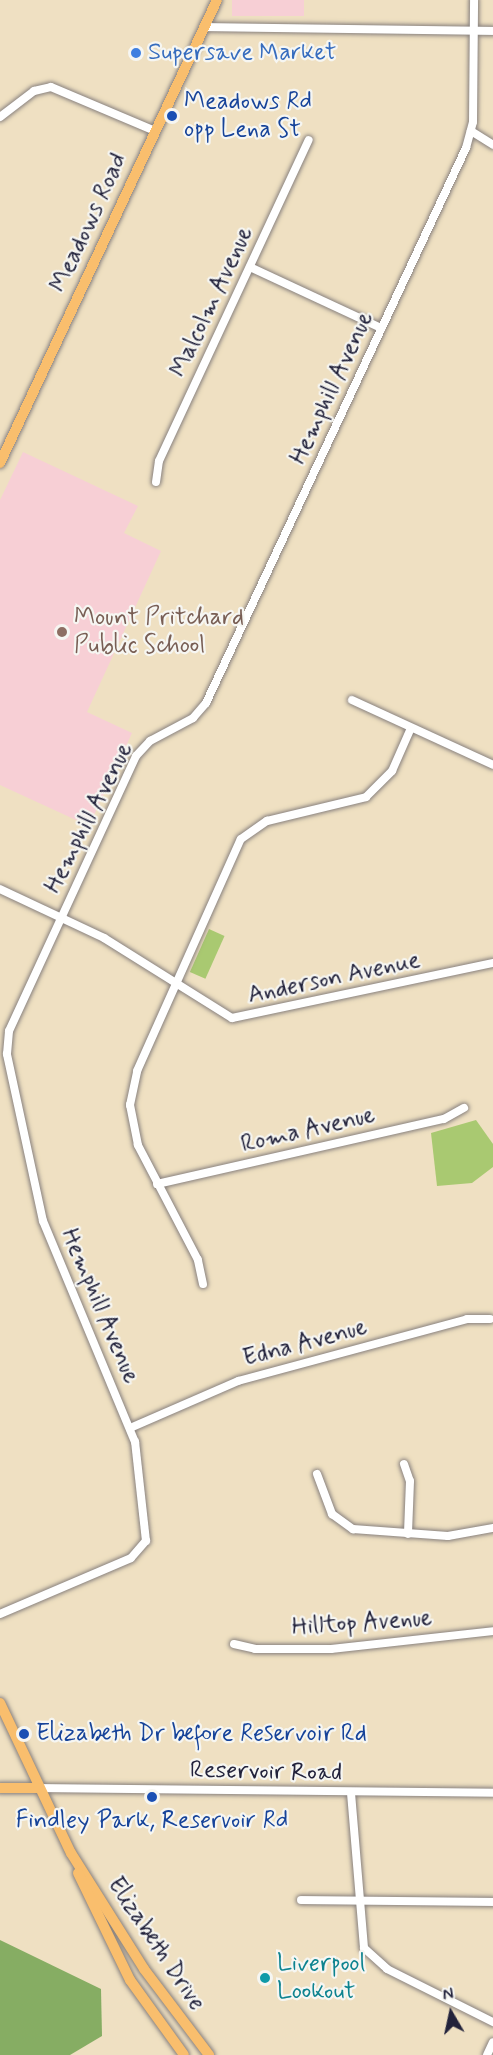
<!DOCTYPE html>
<style>
body{margin:0}
#map{position:relative;width:493px;height:2055px;overflow:hidden;background:#efe0c2;font-family:Mynerve,sans-serif}
div>[style]{position:absolute}
[style*='--x']{left:calc(var(--x)*1px);top:calc(var(--y)*1px);width:calc(var(--w)*1px);rotate:calc(var(--a)*1deg)}
.built>*{inset:0;background:#f7cfd5;transform-origin:0 0}
.green>*{inset:0;background:#a9c971;transform-origin:0 0}
.forest>*{inset:0;background:#86ad63}
.roads{filter:drop-shadow(0 0 2px #88817e) drop-shadow(0 0 2px #88817e)}
.minor>*{height:8px;margin:-4px;padding:0 4px;transform-origin:4px;border-radius:4px;background:#fff}
.major>*{height:10px;margin:-5px;padding:0 5px;transform-origin:5px;border-radius:5px;background:#f9be6d}
.dots>*{width:16px;height:16px;translate:-50% -50%;box-sizing:border-box;border:3px solid #f6f6f2;border-radius:50%}
span{translate:-50% -50%;white-space:nowrap;text-align:center;line-height:1.15;-webkit-text-stroke:4.5px #f6f6f2;paint-order:stroke}
.shop-label{font-size:24px;color:#366cbe}
.left{translate:0 -50%;text-align:left}
.transit-label{font-size:24px;color:#164399}
.street-label{font-size:24px;color:#22223b}
.education-label{font-size:24px;color:#785e54}
.culture-label{font-size:24px;color:#0d838f}
.north{position:absolute;left:421px;top:1983px;width:60px;height:60px;-webkit-text-stroke:4px #f6f6f2;paint-order:stroke;rotate:351deg;font-size:16px;font-weight:700;line-height:24px;text-align:center;color:#22223b}
.north::after{content:'';display:block;margin:auto;width:21px;height:27px;background:#22223b;clip-path:polygon(50% 0,100% 100%,50% 72%,0 100%)}
</style>
<div id="map">
<div class="built">
<i style="left:232px;top:0;width:72px;height:16px"></i>
<i style="clip-path:polygon(23px 452px,138px 506px,124px 533px,161px 551px,87px 712px,132px 733px,89px 826px,0 785px,0 500px)"></i>
</div>
<div class="green">
<i style="left:209px;top:929px;width:17px;height:47px;rotate:24deg"></i>
<i style="clip-path:polygon(476px 1120px,493px 1144px,493px 1167px,472px 1183px,437px 1186px,431px 1133px)"></i>
</div>
<div class="forest">
<i style="clip-path:polygon(0 1940px,101px 1989px,102px 2036px,70px 2055px,0 2055px)"></i>
</div>
<div class="roads">
<div class="minor">
<i style="--x:204;--y:27;--w:289;--a:0.8"></i>
<i style="--x:0;--y:117;--w:43;--a:-37.4"></i>
<i style="--x:34;--y:91;--w:17;--a:-13"></i>
<i style="--x:51;--y:87;--w:113;--a:22.9"></i>
<i style="--x:471;--y:131;--w:26;--a:32"></i>
<i style="--x:250;--y:267;--w:145;--a:25"></i>
<i style="--x:156;--y:482;--w:21;--a:-82"></i>
<i style="--x:159;--y:461;--w:354;--a:-65"></i>
<i style="--x:352;--y:700;--w:155;--a:24.7"></i>
<i style="--x:0;--y:889;--w:115;--a:25.2"></i>
<i style="--x:104;--y:938;--w:151;--a:32"></i>
<i style="--x:232;--y:1018;--w:267;--a:-11.9"></i>
<i style="--x:157;--y:1184;--w:294;--a:-12.8"></i>
<i style="--x:444;--y:1119;--w:23;--a:-29"></i>
<i style="--x:203;--y:1284;--w:25;--a:-102"></i>
<i style="--x:198;--y:1260;--w:130;--a:-117.6"></i>
<i style="--x:138;--y:1145;--w:41;--a:-101.3"></i>
<i style="--x:130;--y:1105;--w:35;--a:-78"></i>
<i style="--x:137;--y:1071;--w:254;--a:-65.9"></i>
<i style="--x:241;--y:839;--w:32;--a:-35"></i>
<i style="--x:267;--y:821;--w:102;--a:-13.6"></i>
<i style="--x:366;--y:797;--w:37;--a:-45"></i>
<i style="--x:392;--y:771;--w:47;--a:-66.2"></i>
<i style="--x:130;--y:1428;--w:118;--a:-23.5"></i>
<i style="--x:238;--y:1381;--w:237;--a:-15.1"></i>
<i style="--x:467;--y:1319;--w:23;--a:0"></i>
<i style="--x:404;--y:1464;--w:18;--a:71"></i>
<i style="--x:410;--y:1481;--w:53;--a:92.2"></i>
<i style="--x:317;--y:1474;--w:43;--a:69.4"></i>
<i style="--x:332;--y:1514;--w:26;--a:36"></i>
<i style="--x:353;--y:1529;--w:95;--a:4.2"></i>
<i style="--x:448;--y:1536;--w:46;--a:-10.1"></i>
<i style="--x:0;--y:1614;--w:142;--a:-23.1"></i>
<i style="--x:131;--y:1558;--w:23;--a:-49"></i>
<i style="--x:146;--y:1541;--w:100;--a:-96.3"></i>
<i style="--x:135;--y:1442;--w:239;--a:-112.6"></i>
<i style="--x:43;--y:1221;--w:171;--a:-102.2"></i>
<i style="--x:7;--y:1054;--w:23;--a:-85"></i>
<i style="--x:9;--y:1031;--w:303;--a:-65.2"></i>
<i style="--x:136;--y:756;--w:21;--a:-47"></i>
<i style="--x:150;--y:741;--w:49;--a:-28.1"></i>
<i style="--x:193;--y:718;--w:20;--a:-49"></i>
<i style="--x:206;--y:703;--w:613;--a:-64.9"></i>
<i style="--x:466;--y:148;--w:27;--a:-75"></i>
<i style="--x:473;--y:122;--w:122;--a:-89.5"></i>
<i style="--x:234;--y:1644;--w:22;--a:13"></i>
<i style="--x:255;--y:1649;--w:76;--a:0"></i>
<i style="--x:331;--y:1649;--w:163;--a:-6.3"></i>
<i style="--x:38;--y:1788;--w:455;--a:0.6"></i>
<i style="--x:351;--y:1793;--w:156;--a:85.2"></i>
<i style="--x:364;--y:1948;--w:31;--a:42"></i>
<i style="--x:387;--y:1969;--w:119;--a:26.6"></i>
<i style="--x:301;--y:1900;--w:192;--a:0.6"></i>
<i style="--x:487;--y:2055;--w:14;--a:-65"></i>
</div>
<div class="major">
<i style="--x:0;--y:463;--w:511;--a:-64.89"></i>
<i style="--x:0;--y:1703;--w:166;--a:64.7"></i>
<i style="--x:71;--y:1853;--w:137;--a:57.8"></i>
<i style="--x:144;--y:1969;--w:108;--a:52.9"></i>
<i style="--x:0;--y:1788;--w:38;--a:0"></i>
<i style="--x:78;--y:1873;--w:119;--a:64.1"></i>
<i style="--x:130;--y:1980;--w:92;--a:54.2"></i>
</div>
</div>
<div class="dots">
<i style="left:136px;top:53px;background:#3f7fe0"></i>
<i style="left:172px;top:116px;background:#1a4fb4"></i>
<i style="left:62px;top:632px;background:#8d6e63"></i>
<i style="left:24px;top:1734px;background:#1a4fb4"></i>
<i style="left:152px;top:1797px;background:#1a4fb4"></i>
<i style="left:265px;top:1978px;background:#0f9aa8"></i>
</div>
<div class="shop-label">
<span class="left" style="left:148px;top:53px">Supersave Market</span>
</div>
<div class="transit-label">
<span class="left" style="left:184px;top:116px">Meadows Rd<br>opp Lena St</span>
<span class="left" style="left:36px;top:1734px">Elizabeth Dr before Reservoir Rd</span>
<span style="left:152px;top:1821px">Findley Park, Reservoir Rd</span>
</div>
<div class="street-label">
<span style="left:89px;top:223px;rotate:-65deg">Meadows Road</span>
<span style="left:212px;top:302px;rotate:-65deg">Malcolm Avenue</span>
<span style="left:332px;top:388px;rotate:-65deg">Hemphill Avenue</span>
<span style="left:89px;top:818px;rotate:-63deg">Hemphill Avenue</span>
<span style="left:334px;top:978px;rotate:-12deg">Anderson Avenue</span>
<span style="left:308px;top:1130px;rotate:-13deg">Roma Avenue</span>
<span style="left:100px;top:1306px;rotate:67deg">Hemphill Avenue</span>
<span style="left:305px;top:1343px;rotate:-15deg">Edna Avenue</span>
<span style="left:362px;top:1623px;rotate:-4deg">Hilltop Avenue</span>
<span style="left:266px;top:1772px;rotate:1deg">Reservoir Road</span>
<span style="left:156px;top:1944px;rotate:56deg">Elizabeth Drive</span>
</div>
<div class="education-label">
<span class="left" style="left:74px;top:632px">Mount Pritchard<br>Public School</span>
</div>
<div class="culture-label">
<span class="left" style="left:277px;top:1978px">Liverpool<br>Lookout</span>
</div>
<div class="north">N</div>
</div>
